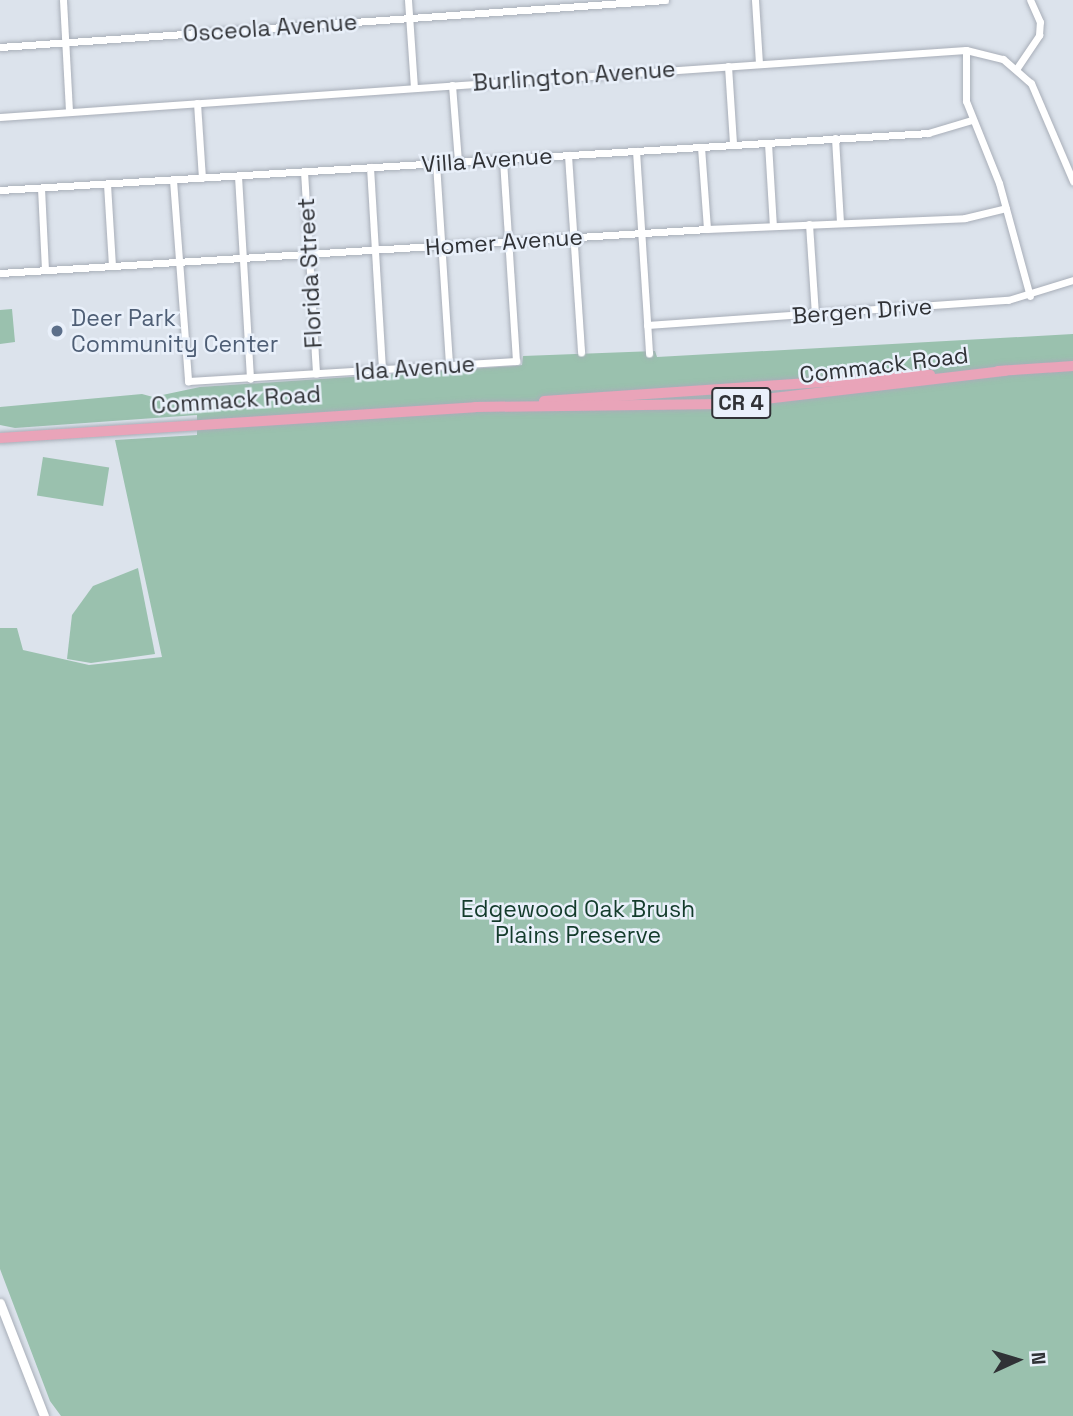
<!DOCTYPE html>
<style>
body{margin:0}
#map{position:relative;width:1073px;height:1416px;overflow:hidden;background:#dce3ec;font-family:"Space Grotesk",sans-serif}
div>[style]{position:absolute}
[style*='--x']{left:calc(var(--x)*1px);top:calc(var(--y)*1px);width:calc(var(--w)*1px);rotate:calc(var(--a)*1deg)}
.green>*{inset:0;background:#9ac1ae;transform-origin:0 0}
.roads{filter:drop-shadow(0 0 2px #a8aeb8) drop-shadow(0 0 2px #a8aeb8)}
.minor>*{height:7px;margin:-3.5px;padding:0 3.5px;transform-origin:3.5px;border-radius:3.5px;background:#fff}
.tertiary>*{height:9px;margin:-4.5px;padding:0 4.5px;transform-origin:4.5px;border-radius:4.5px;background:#fff}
.primary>*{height:10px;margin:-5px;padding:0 5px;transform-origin:5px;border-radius:5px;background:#e9a4b9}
.dots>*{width:19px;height:19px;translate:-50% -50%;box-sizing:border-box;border:4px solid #e9f0fa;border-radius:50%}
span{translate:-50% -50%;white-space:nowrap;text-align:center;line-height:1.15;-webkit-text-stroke:5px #e9f0fa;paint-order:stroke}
.shield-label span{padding:2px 5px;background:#e9f0fa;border:2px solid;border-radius:5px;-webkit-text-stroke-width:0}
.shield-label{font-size:21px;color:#303236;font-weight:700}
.street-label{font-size:23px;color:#303236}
.service-label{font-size:23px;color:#4e5e75}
.left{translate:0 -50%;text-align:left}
.park-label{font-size:23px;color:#133b2b}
.north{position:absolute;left:982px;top:1325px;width:70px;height:70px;-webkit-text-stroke:5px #e9f0fa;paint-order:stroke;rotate:86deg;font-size:19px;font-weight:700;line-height:28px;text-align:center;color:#303236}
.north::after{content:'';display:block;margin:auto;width:24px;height:32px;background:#303236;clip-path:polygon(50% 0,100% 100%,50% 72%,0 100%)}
</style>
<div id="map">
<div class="green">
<i style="clip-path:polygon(12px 309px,15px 342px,0 344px,0 310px)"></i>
<i style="clip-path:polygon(1073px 334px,1073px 1416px,61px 1416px,50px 1401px,0 1269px,0 628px,17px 628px,23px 650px,89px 665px,162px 657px,115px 440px,197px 435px,197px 415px,15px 428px,0 425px,0 407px,142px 394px,153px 397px,200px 387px,515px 366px,522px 365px,523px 356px,655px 351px,657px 357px)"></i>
<i style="left:43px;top:457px;width:67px;height:39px;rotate:9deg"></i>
<i style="clip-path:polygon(138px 568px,155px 654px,91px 663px,67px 659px,72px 615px,93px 586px)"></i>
</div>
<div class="roads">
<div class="minor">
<i style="--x:63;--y:0;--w:112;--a:86.9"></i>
<i style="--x:408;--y:0;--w:88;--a:86.1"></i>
<i style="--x:755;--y:0;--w:63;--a:86.4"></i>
<i style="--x:0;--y:47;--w:667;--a:-4.04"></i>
<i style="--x:966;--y:50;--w:51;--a:90"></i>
<i style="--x:966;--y:101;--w:88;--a:68.1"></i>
<i style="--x:999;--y:183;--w:117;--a:74.7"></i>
<i style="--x:728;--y:66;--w:78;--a:86.3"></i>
<i style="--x:1017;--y:68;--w:40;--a:-56"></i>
<i style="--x:1039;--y:35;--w:13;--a:-86"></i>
<i style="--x:1040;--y:22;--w:24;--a:-114"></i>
<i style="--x:452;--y:85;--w:76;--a:85.5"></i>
<i style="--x:197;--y:103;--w:75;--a:86.2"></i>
<i style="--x:0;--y:117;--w:968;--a:-3.97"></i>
<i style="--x:966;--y:50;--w:38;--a:14"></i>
<i style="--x:1003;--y:59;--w:37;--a:41"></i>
<i style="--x:1031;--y:83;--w:107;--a:66.8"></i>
<i style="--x:835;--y:138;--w:84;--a:86.6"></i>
<i style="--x:768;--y:143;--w:83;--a:86.6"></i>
<i style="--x:701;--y:147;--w:82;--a:85.8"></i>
<i style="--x:636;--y:151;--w:203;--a:86.3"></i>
<i style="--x:568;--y:155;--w:198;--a:86.2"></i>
<i style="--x:436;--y:163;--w:202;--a:86.3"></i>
<i style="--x:370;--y:167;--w:203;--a:86.6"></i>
<i style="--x:304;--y:171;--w:203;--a:86.6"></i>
<i style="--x:238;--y:176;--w:203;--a:86.6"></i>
<i style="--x:173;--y:180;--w:202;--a:85.7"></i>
<i style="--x:188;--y:381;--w:329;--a:-3.5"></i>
<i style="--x:516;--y:361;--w:202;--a:-93.7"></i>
<i style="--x:107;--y:184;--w:82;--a:86.5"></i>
<i style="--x:41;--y:188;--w:82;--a:87.2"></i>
<i style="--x:0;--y:190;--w:930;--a:-3.51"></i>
<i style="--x:928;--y:133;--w:46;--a:-16.5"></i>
<i style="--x:809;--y:224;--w:90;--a:86.2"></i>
<i style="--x:0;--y:273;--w:708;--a:-3.56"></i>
<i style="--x:707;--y:229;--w:258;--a:-2.4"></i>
<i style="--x:965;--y:218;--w:42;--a:-13.7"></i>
<i style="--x:647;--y:325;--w:362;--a:-4"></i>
<i style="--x:1008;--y:300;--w:68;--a:-17.1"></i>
</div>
<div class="tertiary">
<i style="--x:0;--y:1303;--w:121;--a:68.7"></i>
</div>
<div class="primary">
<i style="--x:998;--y:371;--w:75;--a:-3.8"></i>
<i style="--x:544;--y:401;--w:387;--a:-3.9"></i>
<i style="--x:0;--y:438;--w:476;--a:-3.7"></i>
<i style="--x:475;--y:407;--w:248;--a:-0.7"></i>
<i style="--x:723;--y:404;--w:284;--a:-6.7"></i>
</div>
</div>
<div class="dots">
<i style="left:57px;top:331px;background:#5c6f8a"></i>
</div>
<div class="shield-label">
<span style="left:741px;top:403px">CR 4</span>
</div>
<div class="street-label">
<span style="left:270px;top:28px;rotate:-4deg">Osceola Avenue</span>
<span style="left:574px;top:76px;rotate:-4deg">Burlington Avenue</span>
<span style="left:487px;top:160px;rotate:-4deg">Villa Avenue</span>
<span style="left:504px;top:242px;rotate:-4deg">Homer Avenue</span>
<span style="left:310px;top:273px;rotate:-93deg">Florida Street</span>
<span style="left:862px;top:311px;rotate:-4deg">Bergen Drive</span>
<span style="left:884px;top:365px;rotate:-7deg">Commack Road</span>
<span style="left:415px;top:368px;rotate:-4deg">Ida Avenue</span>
<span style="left:236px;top:400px;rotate:-4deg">Commack Road</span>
</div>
<div class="service-label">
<span class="left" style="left:71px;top:331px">Deer Park<br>Community Center</span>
</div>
<div class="park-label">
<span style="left:578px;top:922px">Edgewood Oak Brush<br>Plains Preserve</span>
</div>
<div class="north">N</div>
</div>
